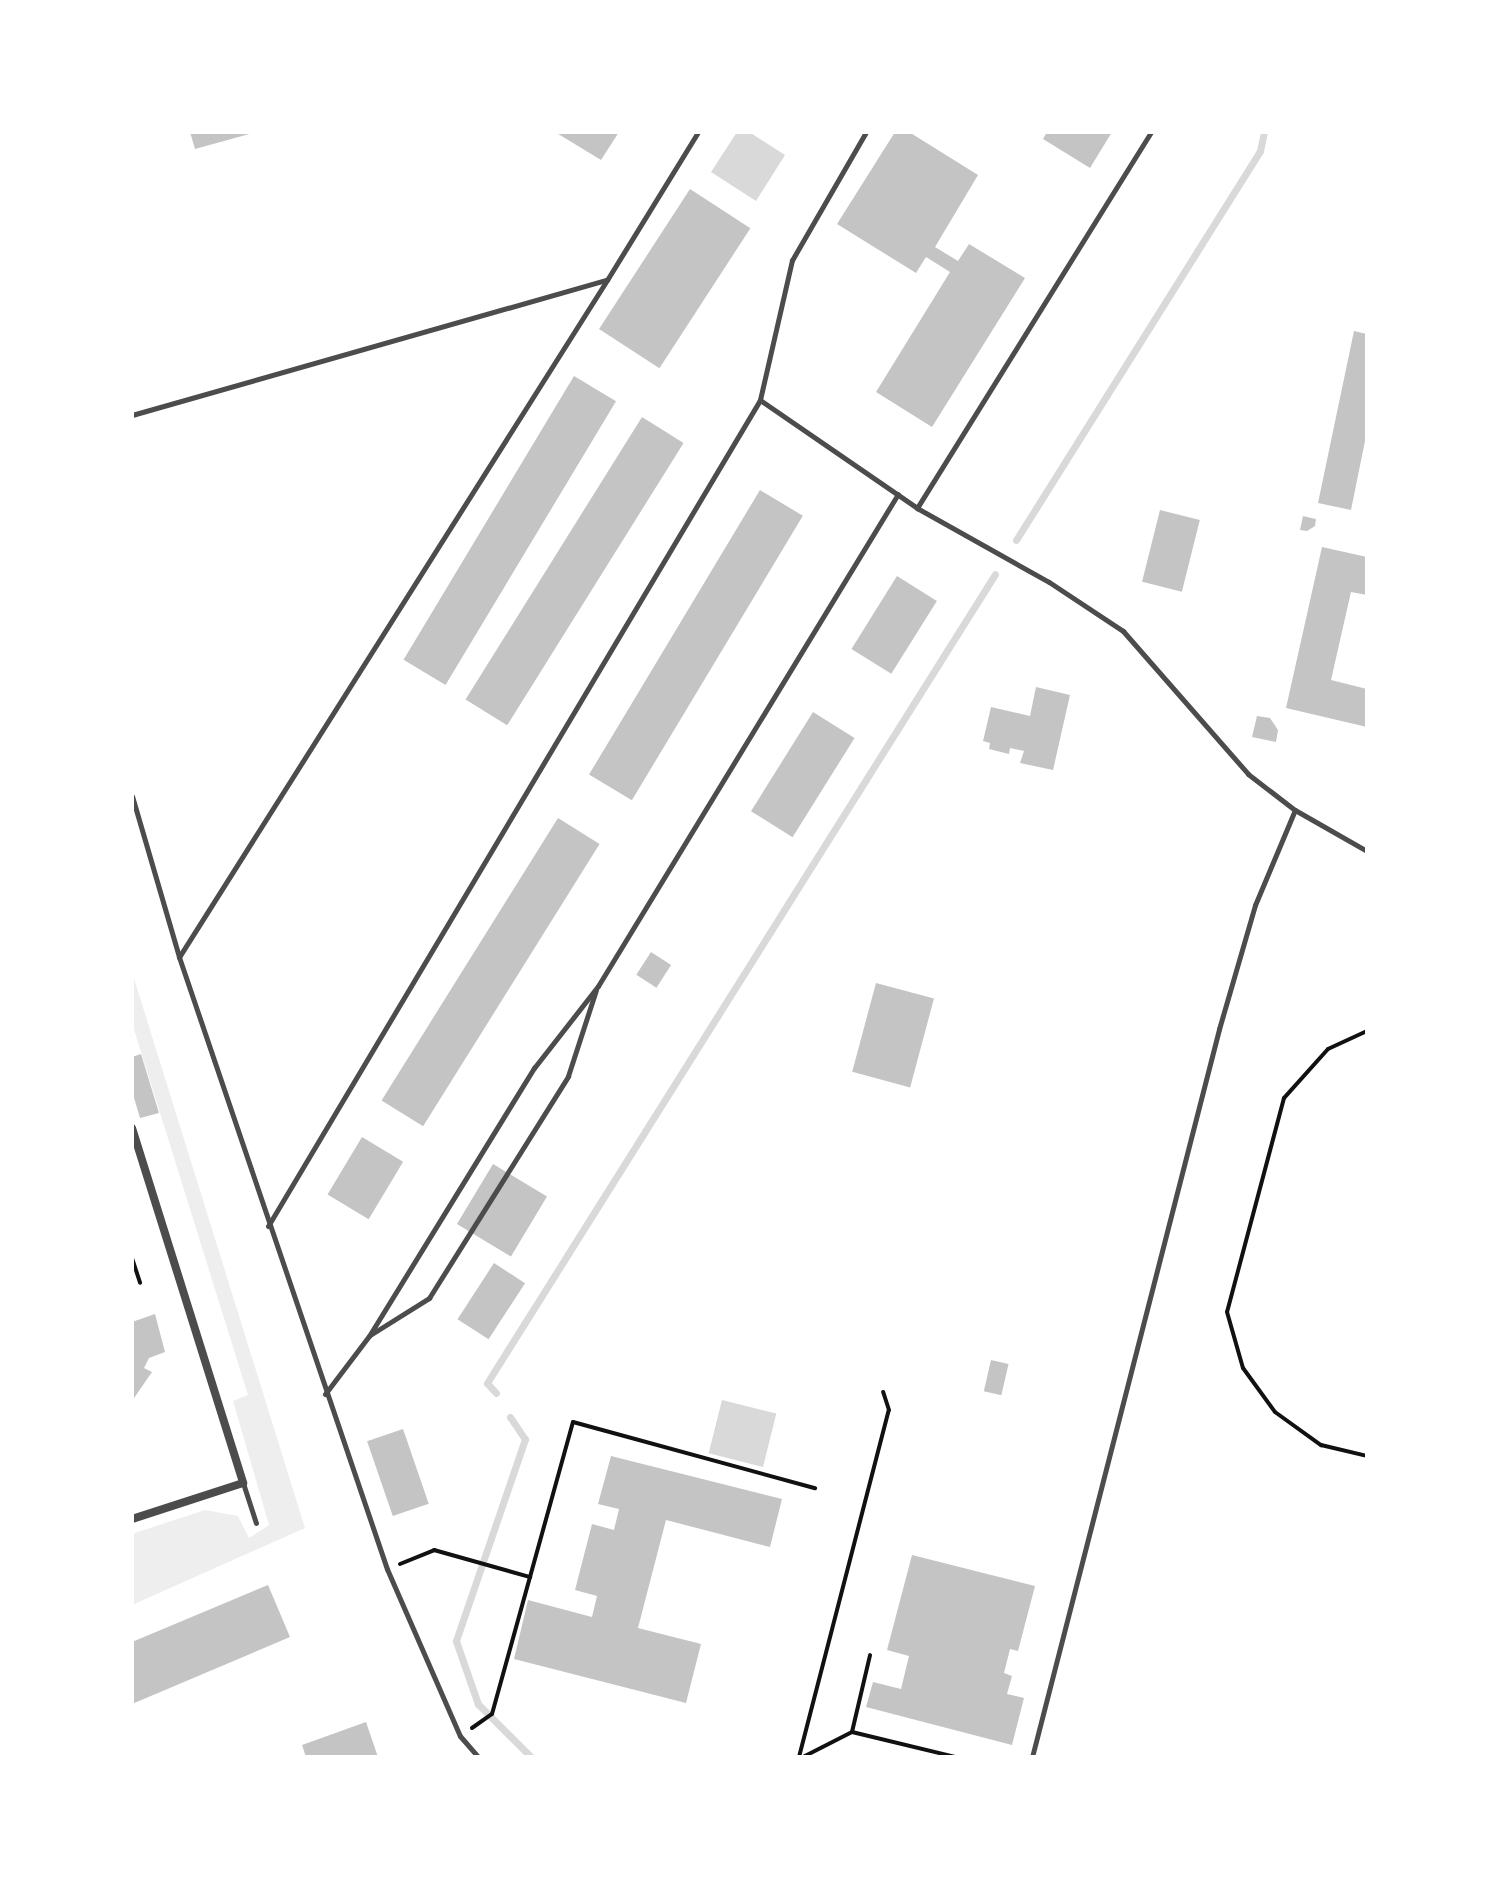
<!DOCTYPE html>
<style>
body{margin:0}
#map{position:relative;width:1499px;height:1889px;overflow:hidden;background:#fff;font-family:Karla,sans-serif}
div>[style]{position:absolute}
[style*='--x']{left:calc(var(--x)*1px);top:calc(var(--y)*1px);width:calc(var(--w)*1px);rotate:calc(var(--a)*1deg)}
.green>*{inset:0;background:#eee}
.water>*{inset:0;background:#d9d9d9;transform-origin:0 0}
.stream>*{height:7px;margin:-3.5px;padding:0 3.5px;transform-origin:3.5px;border-radius:3.5px;background:#d9d9d9}
.building>*{inset:0;background:#c4c4c4;transform-origin:0 0}
.path>*{height:4px;margin:-2px;padding:0 2px;transform-origin:2px;border-radius:2px;background:#111}
.service>*{height:5px;margin:-2.5px;padding:0 2.5px;transform-origin:2.5px;border-radius:2.5px;background:#4c4c4c}
.minor>*{height:8px;margin:-4px;padding:0 4px;transform-origin:4px;border-radius:4px;background:#4c4c4c}
span{translate:-50% -50%;white-space:nowrap;text-align:center;line-height:1.15;-webkit-text-stroke:8px #fff;paint-order:stroke}
.frame{position:absolute;inset:0;border:134px solid #fff;pointer-events:none}
</style>
<div id="map">
<div class="green">
<i style="clip-path:polygon(132px 972px,305px 1528px,132px 1605px,132px 1534px,205px 1510px,238px 1516px,249px 1538px,269px 1525px,233px 1401px,248px 1395px,132px 1023px)"></i>
</div>
<div class="water">
<i style="clip-path:polygon(737px 132px,749px 132px,785px 155px,756px 201px,711px 172px)"></i>
<i style="left:722px;top:1400px;width:56px;height:55px;rotate:14deg"></i>
</div>
<div class="stream">
<i style="--x:1016;--y:540;--w:459;--a:-57.9"></i>
<i style="--x:1260;--y:151;--w:19;--a:-78"></i>
<i style="--x:496;--y:1393;--w:13;--a:-132"></i>
<i style="--x:487;--y:1383;--w:955;--a:-57.87"></i>
<i style="--x:510;--y:1417;--w:27;--a:56"></i>
<i style="--x:525;--y:1439;--w:213;--a:108.9"></i>
<i style="--x:456;--y:1641;--w:67;--a:70.8"></i>
<i style="--x:478;--y:1704;--w:75;--a:45"></i>
</div>
<div class="building">
<i style="clip-path:polygon(190px 132px,253px 132px,253px 133px,195px 149px)"></i>
<i style="clip-path:polygon(555px 132px,619px 132px,601px 160px)"></i>
<i style="clip-path:polygon(895px 132px,909px 132px,978px 175px,935px 247px,958px 261px,969px 244px,1025px 278px,932px 427px,876px 392px,950px 272px,926px 257px,916px 273px,837px 224px)"></i>
<i style="clip-path:polygon(1047px 132px,1112px 132px,1090px 168px,1043px 139px)"></i>
<i style="left:690px;top:189px;width:72px;height:167px;rotate:33deg"></i>
<i style="clip-path:polygon(1354px 331px,1367px 334px,1367px 431px,1351px 510px,1318px 503px)"></i>
<i style="left:574px;top:376px;width:49px;height:331px;rotate:31deg"></i>
<i style="left:642px;top:417px;width:49px;height:333px;rotate:32deg"></i>
<i style="left:760px;top:490px;width:50px;height:332px;rotate:31deg"></i>
<i style="left:1160px;top:510px;width:41px;height:74px;rotate:14deg"></i>
<i style="clip-path:polygon(1303px 516px,1316px 519px,1315px 526px,1307px 531px,1300px 530px)"></i>
<i style="clip-path:polygon(1322px 547px,1367px 557px,1367px 595px,1351px 592px,1331px 680px,1367px 689px,1367px 727px,1286px 708px)"></i>
<i style="left:897px;top:576px;width:47px;height:86px;rotate:32deg"></i>
<i style="clip-path:polygon(1036px 687px,1070px 695px,1053px 770px,1020px 763px,1024px 751px,1010px 748px,1009px 754px,989px 749px,990px 743px,983px 741px,991px 707px,1030px 716px)"></i>
<i style="left:813px;top:712px;width:49px;height:117px;rotate:32deg"></i>
<i style="clip-path:polygon(1257px 716px,1270px 718px,1278px 730px,1276px 742px,1252px 737px)"></i>
<i style="left:558px;top:818px;width:49px;height:333px;rotate:32deg"></i>
<i style="left:651px;top:952px;width:24px;height:27px;rotate:33deg"></i>
<i style="left:876px;top:983px;width:60px;height:92px;rotate:15deg"></i>
<i style="clip-path:polygon(141px 1054px,159px 1113px,140px 1118px,132px 1091px,132px 1057px)"></i>
<i style="left:362px;top:1137px;width:48px;height:67px;rotate:31deg"></i>
<i style="left:493px;top:1164px;width:63px;height:70px;rotate:31deg"></i>
<i style="left:494px;top:1263px;width:37px;height:67px;rotate:33deg"></i>
<i style="clip-path:polygon(155px 1314px,165px 1352px,149px 1358px,144px 1368px,152px 1372px,132px 1401px,132px 1322px)"></i>
<i style="left:991px;top:1360px;width:18px;height:32px;rotate:13deg"></i>
<i style="left:403px;top:1429px;width:79px;height:38px;rotate:71deg"></i>
<i style="clip-path:polygon(611px 1456px,782px 1499px,770px 1547px,666px 1520px,638px 1628px,701px 1644px,686px 1703px,514px 1659px,528px 1600px,592px 1617px,597px 1596px,575px 1590px,592px 1524px,614px 1530px,619px 1509px,598px 1504px)"></i>
<i style="clip-path:polygon(912px 1555px,1035px 1586px,1018px 1651px,1010px 1649px,1004px 1673px,1012px 1676px,1007px 1694px,1024px 1698px,1012px 1745px,866px 1707px,873px 1682px,901px 1689px,909px 1656px,887px 1650px)"></i>
<i style="clip-path:polygon(268px 1585px,290px 1637px,132px 1704px,132px 1642px)"></i>
<i style="clip-path:polygon(366px 1722px,378px 1757px,306px 1757px,302px 1745px)"></i>
</div>
<div class="path">
<i style="--x:1367;--y:1031;--w:43;--a:155.2"></i>
<i style="--x:1328;--y:1049;--w:66;--a:131.9"></i>
<i style="--x:1284;--y:1098;--w:221;--a:104.9"></i>
<i style="--x:1227;--y:1312;--w:58;--a:74.1"></i>
<i style="--x:1243;--y:1368;--w:54;--a:54"></i>
<i style="--x:1275;--y:1412;--w:57;--a:35.7"></i>
<i style="--x:1321;--y:1445;--w:47;--a:13.4"></i>
<i style="--x:132;--y:1258;--w:26;--a:72"></i>
<i style="--x:400;--y:1564;--w:37;--a:-22"></i>
<i style="--x:434;--y:1550;--w:100;--a:15.7"></i>
<i style="--x:472;--y:1728;--w:24;--a:-35"></i>
<i style="--x:492;--y:1714;--w:303;--a:-74.5"></i>
<i style="--x:573;--y:1422;--w:251;--a:15.3"></i>
<i style="--x:852;--y:1732;--w:79;--a:-76.8"></i>
<i style="--x:799;--y:1757;--w:358;--a:-75.5"></i>
<i style="--x:889;--y:1410;--w:19;--a:-108"></i>
<i style="--x:803;--y:1757;--w:55;--a:-27"></i>
<i style="--x:852;--y:1732;--w:106;--a:13.6"></i>
</div>
<div class="service">
<i style="--x:866;--y:132;--w:148;--a:120"></i>
<i style="--x:792;--y:260;--w:144;--a:102.9"></i>
<i style="--x:760;--y:400;--w:191;--a:34.5"></i>
<i style="--x:1151;--y:132;--w:443;--a:121.9"></i>
<i style="--x:917;--y:508;--w:151;--a:29.3"></i>
<i style="--x:1049;--y:582;--w:89;--a:33.5"></i>
<i style="--x:1123;--y:631;--w:190;--a:48.8"></i>
<i style="--x:1248;--y:774;--w:59;--a:37.5"></i>
<i style="--x:1295;--y:810;--w:83;--a:29.7"></i>
<i style="--x:607;--y:280;--w:174;--a:-58.4"></i>
<i style="--x:132;--y:415;--w:494;--a:-15.9"></i>
<i style="--x:607;--y:280;--w:801;--a:122.3"></i>
<i style="--x:132;--y:796;--w:168;--a:73.7"></i>
<i style="--x:179;--y:957;--w:646;--a:71.23"></i>
<i style="--x:387;--y:1569;--w:182;--a:66.4"></i>
<i style="--x:460;--y:1736;--w:28;--a:49"></i>
<i style="--x:268;--y:1226;--w:961;--a:-59.22"></i>
<i style="--x:370;--y:1335;--w:70;--a:-32.1"></i>
<i style="--x:429;--y:1298;--w:262;--a:-57.9"></i>
<i style="--x:568;--y:1076;--w:90;--a:-72"></i>
<i style="--x:325;--y:1394;--w:73;--a:-52.8"></i>
<i style="--x:369;--y:1336;--w:315;--a:-58.4"></i>
<i style="--x:534;--y:1068;--w:104;--a:-52"></i>
<i style="--x:598;--y:986;--w:576;--a:-58.63"></i>
<i style="--x:243;--y:1483;--w:42;--a:72"></i>
<i style="--x:1032;--y:1757;--w:752;--a:-75.59"></i>
<i style="--x:1219;--y:1029;--w:129;--a:-73.8"></i>
<i style="--x:1255;--y:905;--w:103;--a:-67.2"></i>
</div>
<div class="minor">
<i style="--x:132;--y:1128;--w:372;--a:72.6"></i>
<i style="--x:243;--y:1483;--w:117;--a:162"></i>
</div>
<div class="frame"></div>
</div>
